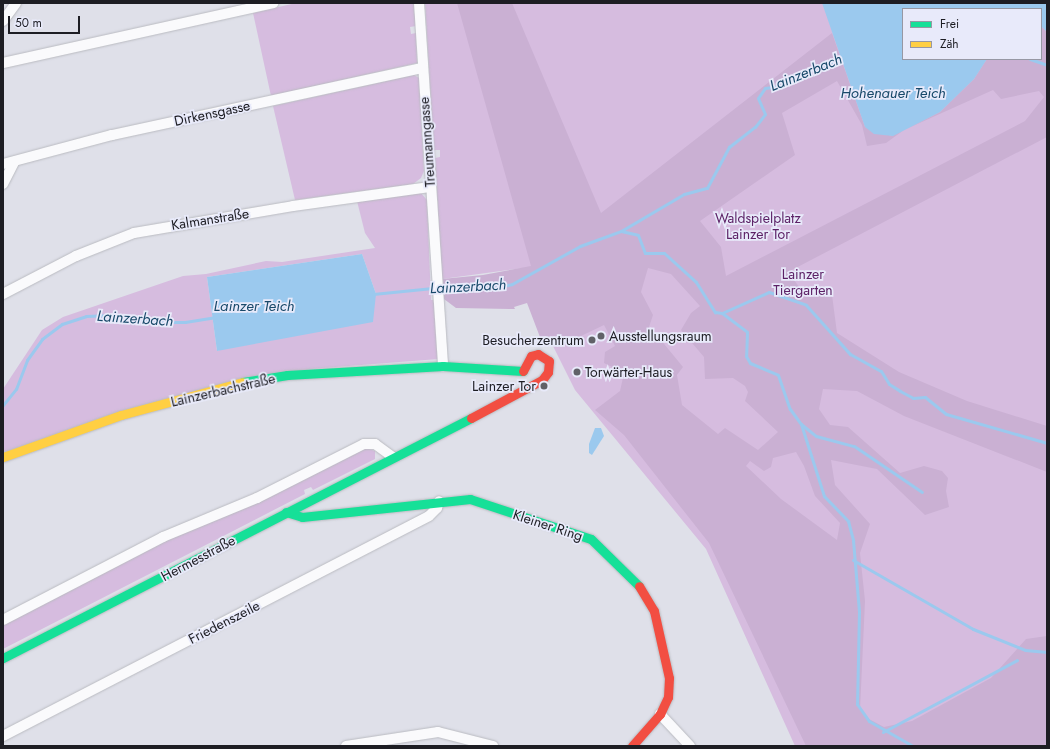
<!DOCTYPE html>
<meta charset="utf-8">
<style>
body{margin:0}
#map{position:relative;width:1050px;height:749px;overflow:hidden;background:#dfe0e9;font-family:Jost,sans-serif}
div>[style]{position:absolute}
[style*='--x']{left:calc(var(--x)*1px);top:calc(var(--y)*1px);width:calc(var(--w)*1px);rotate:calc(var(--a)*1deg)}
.green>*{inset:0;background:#d6bcdf}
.forest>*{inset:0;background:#cab0d3}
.water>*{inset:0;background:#9bc9ee}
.stream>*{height:3px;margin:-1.5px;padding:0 1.5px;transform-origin:1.5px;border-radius:1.5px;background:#9bc9ee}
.roads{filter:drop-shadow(0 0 1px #babbc1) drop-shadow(0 0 1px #babbc1)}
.street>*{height:10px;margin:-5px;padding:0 5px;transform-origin:5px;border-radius:5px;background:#fafafc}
.fast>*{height:9px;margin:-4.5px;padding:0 4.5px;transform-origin:4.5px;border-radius:4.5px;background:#16e098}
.slow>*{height:9px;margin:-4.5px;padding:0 4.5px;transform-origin:4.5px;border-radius:4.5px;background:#ffcf43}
.jam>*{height:9px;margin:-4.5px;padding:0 4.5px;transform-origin:4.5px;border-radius:4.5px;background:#f24e42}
.dots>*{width:11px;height:11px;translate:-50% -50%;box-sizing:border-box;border:2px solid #e8eafa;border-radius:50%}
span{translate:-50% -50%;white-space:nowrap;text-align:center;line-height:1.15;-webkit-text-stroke:3.5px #e8eafa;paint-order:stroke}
.street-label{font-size:14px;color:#1d1d23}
.park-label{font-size:14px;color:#5c2166}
.poi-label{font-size:14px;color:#1d1d23}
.left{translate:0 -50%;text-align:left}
.right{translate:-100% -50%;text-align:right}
.water-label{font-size:15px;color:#18496a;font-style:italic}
.frame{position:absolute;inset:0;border:4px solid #1d1d23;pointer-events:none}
.legend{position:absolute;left:902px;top:8px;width:140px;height:52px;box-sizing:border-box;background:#e8eafa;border:1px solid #9798a4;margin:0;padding:5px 7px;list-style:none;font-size:12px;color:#1d1d23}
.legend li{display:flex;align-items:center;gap:8px;height:20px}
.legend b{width:20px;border:1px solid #9798a4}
.scale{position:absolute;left:8px;top:16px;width:72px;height:18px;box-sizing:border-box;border:2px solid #1d1d23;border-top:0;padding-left:5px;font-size:12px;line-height:14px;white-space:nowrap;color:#1d1d23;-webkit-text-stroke:3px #e8eafa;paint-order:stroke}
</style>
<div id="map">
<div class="green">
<i style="clip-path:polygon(296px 3px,414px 3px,416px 26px,410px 27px,411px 34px,416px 33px,417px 63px,271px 96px,253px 13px)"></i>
<i style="clip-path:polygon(evenodd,425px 3px,1047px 3px,1047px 746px,795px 746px,706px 549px,575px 390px,553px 346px,531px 267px,442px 279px,435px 158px,440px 157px,440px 150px,434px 150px,425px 3px,903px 9px,1041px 9px,1041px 59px,903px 59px,903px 9px)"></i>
<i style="clip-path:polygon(414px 75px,419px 78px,424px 171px,421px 178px,413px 184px,295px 200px,273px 106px)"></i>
<i style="clip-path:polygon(evenodd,420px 192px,427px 200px,431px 300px,434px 300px,438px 359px,310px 369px,3px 452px,3px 389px,42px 330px,63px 317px,183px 276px,206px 274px,266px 261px,282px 262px,375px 248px,365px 233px,357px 201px,420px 192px,362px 254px,376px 294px,217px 351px,207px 277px,362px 254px)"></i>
<i style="clip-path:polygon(366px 448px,375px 451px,375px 459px,313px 490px,311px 487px,304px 490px,305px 494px,3px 649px,3px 623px,169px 538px)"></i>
</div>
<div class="forest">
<i style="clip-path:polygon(evenodd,457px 3px,512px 3px,601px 213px,832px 33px,865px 127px,892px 136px,940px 112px,974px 79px,987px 59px,1041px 59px,1041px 26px,1047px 32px,1047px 137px,788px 272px,803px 292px,832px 295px,837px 333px,899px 372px,967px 401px,1047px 426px,1047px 472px,904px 416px,857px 391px,823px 389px,819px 409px,830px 425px,848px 427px,900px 473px,924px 466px,942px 471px,948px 478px,946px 491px,949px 507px,925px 515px,877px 469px,831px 460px,835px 485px,870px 524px,860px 553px,865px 601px,860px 710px,867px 718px,884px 727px,912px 721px,991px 678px,1026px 639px,1047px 636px,1047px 746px,806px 746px,709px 543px,624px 435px,595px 410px,620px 391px,624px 373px,604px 363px,605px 352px,615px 346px,604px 325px,558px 347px,543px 345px,527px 303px,514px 307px,515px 309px,456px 308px,444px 299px,442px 279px,483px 275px,531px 266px,457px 3px,837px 81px,862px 125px,867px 146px,886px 143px,904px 130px,993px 90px,1001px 99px,1039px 91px,1044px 97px,1025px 121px,726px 276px,721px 247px,700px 221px,795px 155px,782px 113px,837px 81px,457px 3px,648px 268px,671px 274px,700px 306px,691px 313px,681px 330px,704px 357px,705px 379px,733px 378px,745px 386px,748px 392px,745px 401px,778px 432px,758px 450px,725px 428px,718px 434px,682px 405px,677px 375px,683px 367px,660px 339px,648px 330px,653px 315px,641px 292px,648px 268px,457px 3px,796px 452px,804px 466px,815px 496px,840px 523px,837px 540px,781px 499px,746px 466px,750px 461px,764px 471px,771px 467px,773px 458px,796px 452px)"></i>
</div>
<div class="water">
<i style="clip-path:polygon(822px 3px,1047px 3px,1047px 32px,1041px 26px,1041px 9px,903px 9px,903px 59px,987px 59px,974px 79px,940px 112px,893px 136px,874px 134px,865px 127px)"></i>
<i style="clip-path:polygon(362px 254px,376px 294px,373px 322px,217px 351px,207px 277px)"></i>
<i style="clip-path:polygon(595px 428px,601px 428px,604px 436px,592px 455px,589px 453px,589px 444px)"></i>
</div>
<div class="stream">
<i style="--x:1030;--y:59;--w:18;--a:19"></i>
<i style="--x:621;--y:231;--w:17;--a:13"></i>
<i style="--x:638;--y:235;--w:19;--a:69"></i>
<i style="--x:645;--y:253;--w:19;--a:0"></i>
<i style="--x:664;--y:253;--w:43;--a:42.2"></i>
<i style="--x:696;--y:282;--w:36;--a:58"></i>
<i style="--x:715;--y:312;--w:7;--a:8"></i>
<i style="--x:722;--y:313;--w:51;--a:-24.1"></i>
<i style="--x:769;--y:292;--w:39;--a:19"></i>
<i style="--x:806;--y:305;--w:66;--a:48.1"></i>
<i style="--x:850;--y:354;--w:35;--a:29"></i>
<i style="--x:881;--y:371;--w:15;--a:58"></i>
<i style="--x:889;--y:384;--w:13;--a:32"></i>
<i style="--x:900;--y:391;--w:15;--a:28"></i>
<i style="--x:913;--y:398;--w:12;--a:-5"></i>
<i style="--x:925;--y:397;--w:27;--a:39"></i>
<i style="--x:946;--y:414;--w:105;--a:16"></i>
<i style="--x:373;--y:294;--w:80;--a:-5.7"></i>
<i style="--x:453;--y:286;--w:39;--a:3"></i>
<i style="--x:492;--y:288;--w:20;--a:-11"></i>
<i style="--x:512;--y:284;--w:78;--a:-29.2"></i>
<i style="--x:580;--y:246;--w:44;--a:-20.1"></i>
<i style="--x:621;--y:231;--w:73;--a:-30.4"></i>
<i style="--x:684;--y:194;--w:24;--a:-15"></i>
<i style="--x:707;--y:188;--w:47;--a:-61.8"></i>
<i style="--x:729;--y:147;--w:33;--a:-38"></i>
<i style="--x:755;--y:127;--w:16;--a:-52"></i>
<i style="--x:765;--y:114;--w:17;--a:-114"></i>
<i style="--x:758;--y:98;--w:12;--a:-55"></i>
<i style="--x:765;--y:88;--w:15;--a:-8"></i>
<i style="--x:780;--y:86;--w:24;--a:-30"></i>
<i style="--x:801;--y:74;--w:46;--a:-21.6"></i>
<i style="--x:722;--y:313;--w:31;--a:37"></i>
<i style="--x:747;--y:332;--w:24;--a:92"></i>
<i style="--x:746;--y:356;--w:8;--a:60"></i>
<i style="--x:750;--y:363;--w:30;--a:23"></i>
<i style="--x:778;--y:375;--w:36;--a:71"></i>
<i style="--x:790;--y:409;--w:19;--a:54"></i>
<i style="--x:801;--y:424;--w:76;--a:72.3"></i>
<i style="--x:824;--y:496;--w:35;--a:46"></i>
<i style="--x:848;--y:521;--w:20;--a:75"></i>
<i style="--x:853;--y:540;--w:71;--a:85.2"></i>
<i style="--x:859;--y:611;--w:93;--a:91.2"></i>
<i style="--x:857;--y:704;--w:21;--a:55"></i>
<i style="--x:869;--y:721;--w:51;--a:29.6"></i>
<i style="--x:3;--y:405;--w:21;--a:-51"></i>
<i style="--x:16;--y:389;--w:31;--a:-69"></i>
<i style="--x:27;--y:360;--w:26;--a:-54"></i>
<i style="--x:42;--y:339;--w:25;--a:-37"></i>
<i style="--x:62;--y:324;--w:25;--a:-18"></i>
<i style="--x:86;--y:316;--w:26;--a:-2"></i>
<i style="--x:112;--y:315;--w:47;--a:8.7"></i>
<i style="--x:158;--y:322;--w:27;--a:0"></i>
<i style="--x:185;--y:322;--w:30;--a:-9"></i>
<i style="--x:801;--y:424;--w:19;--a:39"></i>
<i style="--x:816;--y:436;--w:39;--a:15"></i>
<i style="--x:854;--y:446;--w:82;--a:34.1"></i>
<i style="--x:853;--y:560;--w:138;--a:29.9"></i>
<i style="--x:973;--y:629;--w:56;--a:22"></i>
<i style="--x:1025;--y:650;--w:22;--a:5"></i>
<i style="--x:883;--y:732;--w:152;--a:-28.2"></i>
</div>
<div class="roads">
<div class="street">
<i style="--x:419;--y:3;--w:364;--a:86.2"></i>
<i style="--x:3;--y:21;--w:22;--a:-54"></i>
<i style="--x:3;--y:63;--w:277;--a:-12.5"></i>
<i style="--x:3;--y:164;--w:113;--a:-14.9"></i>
<i style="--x:112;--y:135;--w:318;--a:-12.2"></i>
<i style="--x:3;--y:184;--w:25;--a:-63"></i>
<i style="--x:3;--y:294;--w:82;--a:-27.5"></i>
<i style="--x:76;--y:256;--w:62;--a:-21.6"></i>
<i style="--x:134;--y:233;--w:161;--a:-9.6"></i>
<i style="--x:293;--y:206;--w:138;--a:-7.9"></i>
<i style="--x:3;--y:620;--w:180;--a:-27.4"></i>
<i style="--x:163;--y:537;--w:102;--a:-22.5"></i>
<i style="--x:257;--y:498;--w:120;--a:-26.8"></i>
<i style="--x:364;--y:444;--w:11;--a:0"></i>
<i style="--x:375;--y:444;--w:22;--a:36"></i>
<i style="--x:660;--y:714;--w:44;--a:46.8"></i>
<i style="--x:3;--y:736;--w:479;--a:-27.3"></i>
<i style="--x:429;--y:516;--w:11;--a:-45"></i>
<i style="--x:437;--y:508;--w:7;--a:-74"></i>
<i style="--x:346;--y:746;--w:93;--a:-8.7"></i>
<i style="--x:438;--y:732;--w:57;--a:14.3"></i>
</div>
<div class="fast">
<i style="--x:243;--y:382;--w:45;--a:-9"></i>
<i style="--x:287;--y:375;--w:156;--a:-3.3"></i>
<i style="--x:443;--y:366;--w:80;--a:3.6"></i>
<i style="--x:286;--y:512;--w:17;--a:17"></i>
<i style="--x:302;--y:517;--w:169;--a:-6.1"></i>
<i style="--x:470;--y:499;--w:127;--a:18.3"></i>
<i style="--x:591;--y:539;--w:67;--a:44.4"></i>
<i style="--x:3;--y:658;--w:526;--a:-27.15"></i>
</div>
<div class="slow">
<i style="--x:3;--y:457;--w:125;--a:-19.6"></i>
<i style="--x:121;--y:415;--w:126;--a:-15.1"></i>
</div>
<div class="jam">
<i style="--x:471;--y:418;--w:81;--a:-28.2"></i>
<i style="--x:542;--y:380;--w:10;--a:-53"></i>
<i style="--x:548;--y:372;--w:11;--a:-85"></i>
<i style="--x:549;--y:361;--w:13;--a:-148"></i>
<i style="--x:538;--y:354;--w:7;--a:164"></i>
<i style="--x:531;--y:356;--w:17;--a:118"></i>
<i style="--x:632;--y:746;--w:43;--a:-48.8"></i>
<i style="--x:660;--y:714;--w:19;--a:-65"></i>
<i style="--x:668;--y:697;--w:19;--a:-87"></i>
<i style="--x:669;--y:678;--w:69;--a:-102.6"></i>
<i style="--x:654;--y:611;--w:29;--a:-121"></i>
</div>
</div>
<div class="dots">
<i style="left:601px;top:336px;background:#616168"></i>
<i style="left:592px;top:340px;background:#616168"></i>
<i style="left:577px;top:372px;background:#616168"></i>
<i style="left:544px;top:386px;background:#616168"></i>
</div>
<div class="street-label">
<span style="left:212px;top:113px;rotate:-12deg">Dirkensgasse</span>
<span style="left:427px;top:142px;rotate:-94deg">Treumanngasse</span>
<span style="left:210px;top:219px;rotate:-9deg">Kalmanstraße</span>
<span style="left:223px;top:390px;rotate:-13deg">Lainzerbachstraße</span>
<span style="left:548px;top:525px;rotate:18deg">Kleiner Ring</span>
<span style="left:198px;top:558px;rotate:-28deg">Hermesstraße</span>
<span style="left:224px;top:622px;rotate:-27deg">Friedenszeile</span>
</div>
<div class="park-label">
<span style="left:758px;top:226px">Waldspielplatz<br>Lainzer Tor</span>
<span style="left:803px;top:282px">Lainzer<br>Tiergarten</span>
</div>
<div class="poi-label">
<span class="left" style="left:609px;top:336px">Ausstellungsraum</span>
<span class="right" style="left:584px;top:340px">Besucherzentrum</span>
<span class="left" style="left:585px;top:372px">Torwärter-Haus</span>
<span class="right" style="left:536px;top:386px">Lainzer Tor</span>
</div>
<div class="water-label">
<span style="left:806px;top:73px;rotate:-22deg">Lainzerbach</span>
<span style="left:893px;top:94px">Hohenauer Teich</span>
<span style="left:468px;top:287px;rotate:-3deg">Lainzerbach</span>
<span style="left:254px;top:307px">Lainzer Teich</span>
<span style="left:135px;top:319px;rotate:4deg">Lainzerbach</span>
</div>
<div class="frame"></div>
<ul class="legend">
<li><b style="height:5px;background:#16e098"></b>Frei</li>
<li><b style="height:5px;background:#ffcf43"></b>Zäh</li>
</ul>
<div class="scale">50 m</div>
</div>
